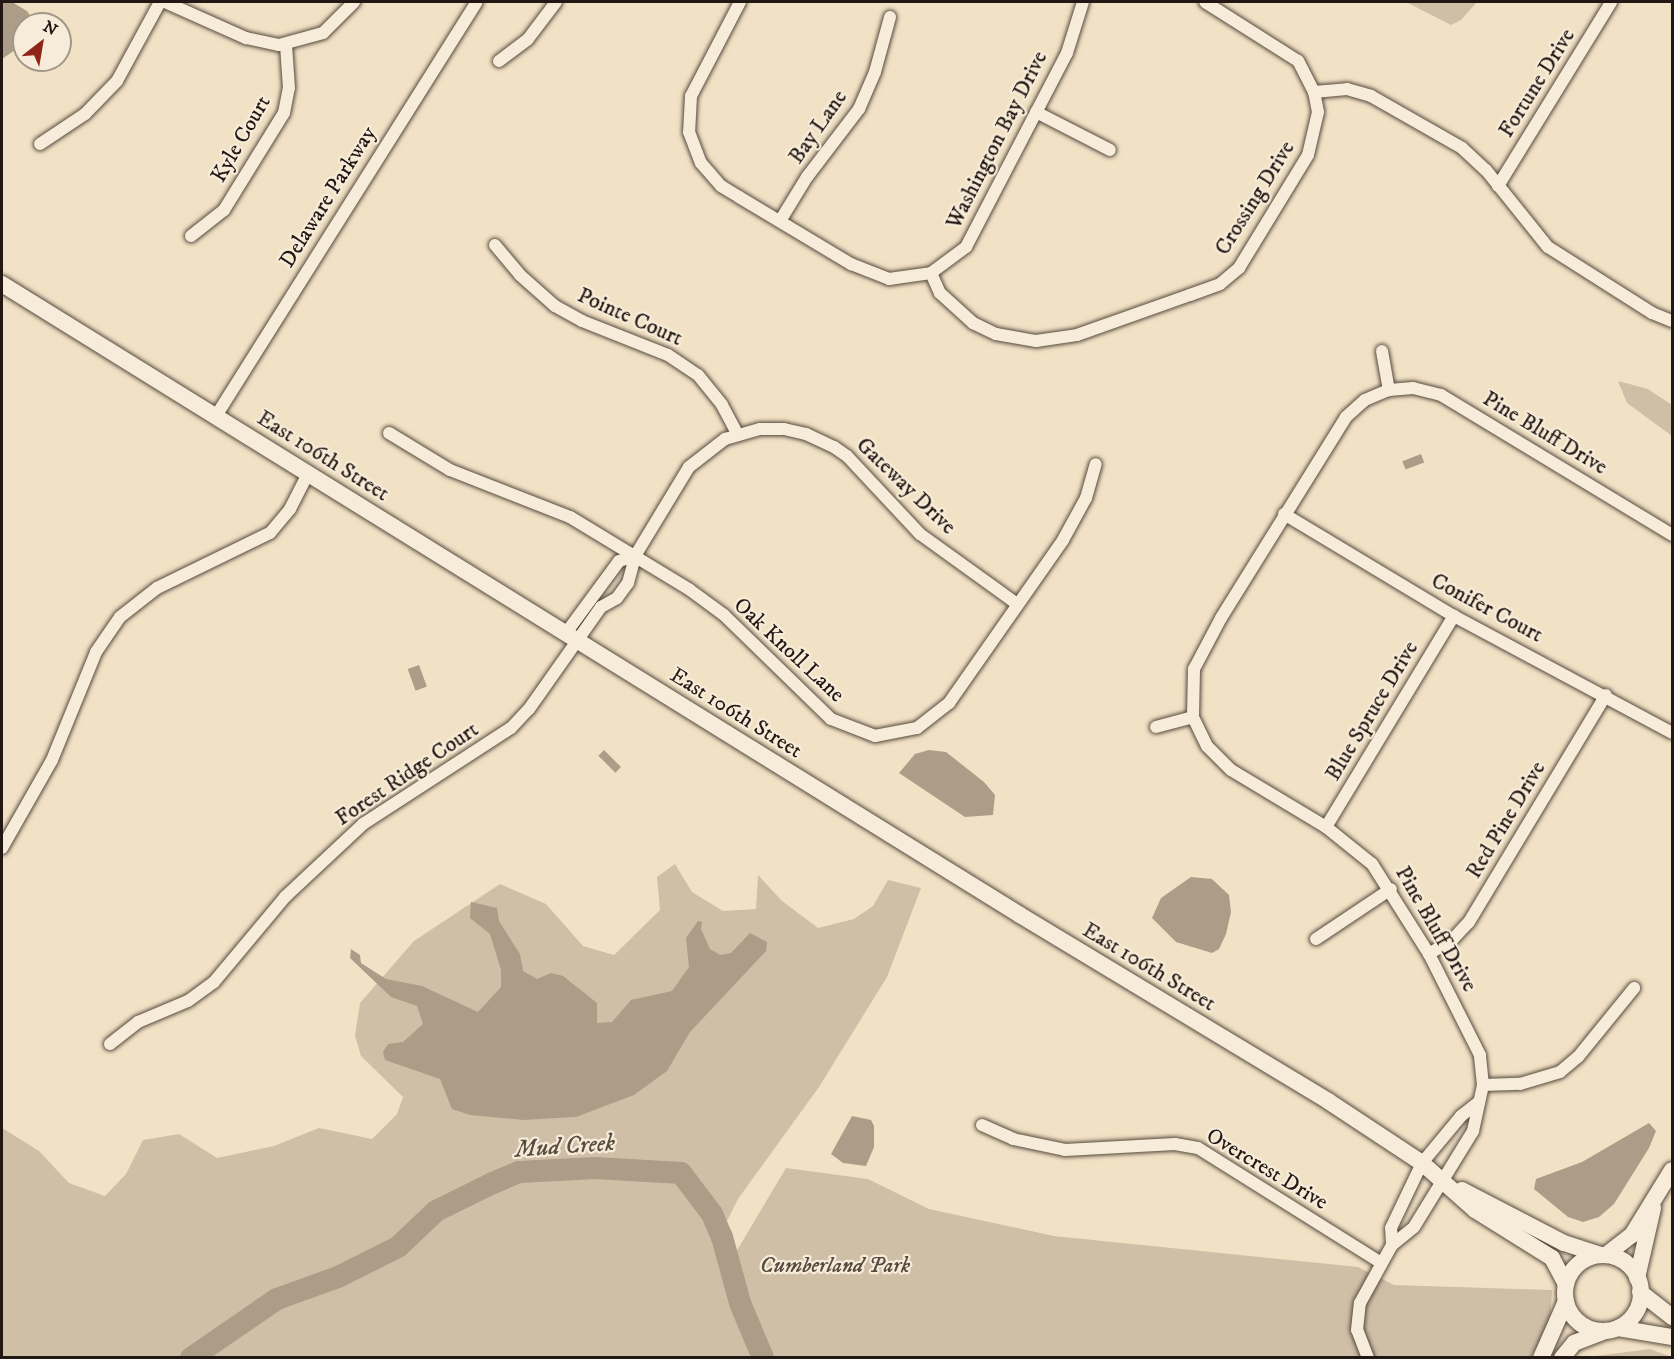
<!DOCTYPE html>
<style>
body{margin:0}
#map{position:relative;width:1674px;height:1359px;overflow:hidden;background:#f2e2c5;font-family:"IM FELL DW Pica",serif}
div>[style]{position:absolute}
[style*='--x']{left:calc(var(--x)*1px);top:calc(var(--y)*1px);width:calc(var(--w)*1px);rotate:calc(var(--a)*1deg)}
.green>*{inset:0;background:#cfbfa7}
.water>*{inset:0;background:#ab9d88;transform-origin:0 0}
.river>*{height:22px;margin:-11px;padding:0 11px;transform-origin:11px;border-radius:11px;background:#ab9d88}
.roads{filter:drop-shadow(0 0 2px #564a3f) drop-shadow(0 0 2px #564a3f)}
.street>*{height:12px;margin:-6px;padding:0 6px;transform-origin:6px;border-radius:6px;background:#f7ecd9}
.secondary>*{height:16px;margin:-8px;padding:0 8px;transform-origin:8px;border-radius:8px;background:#f7ecd9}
.secondary>.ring{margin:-8px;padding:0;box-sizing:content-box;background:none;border:16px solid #f7ecd9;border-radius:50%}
span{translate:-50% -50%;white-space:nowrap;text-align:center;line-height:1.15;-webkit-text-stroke:4.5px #f7ecd9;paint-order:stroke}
.street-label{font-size:22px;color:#221712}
.park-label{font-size:22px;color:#56493f;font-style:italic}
.water-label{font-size:24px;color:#594d41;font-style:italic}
.frame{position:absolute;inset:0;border:3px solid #221712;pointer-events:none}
.north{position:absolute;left:12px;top:12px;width:60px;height:60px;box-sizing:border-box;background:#f7ecd9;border:2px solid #a29789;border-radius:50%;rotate:31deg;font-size:16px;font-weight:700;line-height:24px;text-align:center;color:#221712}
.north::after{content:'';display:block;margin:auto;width:21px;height:27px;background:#8f2418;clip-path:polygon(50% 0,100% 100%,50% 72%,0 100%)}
</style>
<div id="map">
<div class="green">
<i style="clip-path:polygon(1406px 2px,1477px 2px,1461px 20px,1451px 25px)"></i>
<i style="clip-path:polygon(1618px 381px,1648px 389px,1672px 405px,1672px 436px,1627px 403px)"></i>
<i style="clip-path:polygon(675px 864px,692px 892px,723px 911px,756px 909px,758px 875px,782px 901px,818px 928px,854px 919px,873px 906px,888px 880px,921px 888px,887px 977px,819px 1087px,738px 1199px,719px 1237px,733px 1257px,786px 1168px,868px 1179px,929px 1209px,1054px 1236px,1358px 1267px,1394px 1285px,1552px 1290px,1550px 1325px,1530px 1358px,2px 1357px,2px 1128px,39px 1151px,69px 1183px,105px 1196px,126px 1174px,143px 1140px,179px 1134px,217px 1158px,274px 1146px,319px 1128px,372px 1139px,397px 1114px,403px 1097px,361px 1056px,355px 1036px,360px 1003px,414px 941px,500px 884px,546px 904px,583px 946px,614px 955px,660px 910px,657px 877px)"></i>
<i style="clip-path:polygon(1650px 1349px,1672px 1357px,1591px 1357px,1596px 1356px)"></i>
</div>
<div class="water">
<i style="clip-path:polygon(2px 2px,12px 2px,27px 11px,36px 24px,24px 24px,24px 44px,2px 59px)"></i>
<i style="left:1421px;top:454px;width:9px;height:20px;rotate:69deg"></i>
<i style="left:419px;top:665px;width:23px;height:12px;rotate:70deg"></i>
<i style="left:604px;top:750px;width:24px;height:8px;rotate:45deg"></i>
<i style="clip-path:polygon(929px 750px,946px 752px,984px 782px,995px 795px,993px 815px,965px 817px,899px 773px,915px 754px)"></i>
<i style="clip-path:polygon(1191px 877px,1212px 879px,1229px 895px,1231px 912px,1226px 934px,1219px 949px,1212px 953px,1176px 942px,1152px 918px,1161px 898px)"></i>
<i style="clip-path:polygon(471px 902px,497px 908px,499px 921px,520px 954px,523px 971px,537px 979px,551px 973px,563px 976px,597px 1003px,597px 1023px,612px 1022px,631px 1000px,672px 991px,689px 967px,686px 938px,698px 921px,702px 922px,701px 929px,710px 949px,720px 955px,731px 953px,750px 933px,767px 942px,766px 951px,690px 1032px,667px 1071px,634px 1095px,576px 1117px,523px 1120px,470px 1115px,452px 1109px,440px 1079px,385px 1060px,383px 1052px,388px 1044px,403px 1042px,423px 1024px,417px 1006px,391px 997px,350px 958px,351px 949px,360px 955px,361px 963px,386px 979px,422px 986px,478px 1012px,501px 987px,501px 970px,490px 934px,470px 918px)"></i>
<i style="clip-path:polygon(852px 1116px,871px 1120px,874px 1126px,874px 1147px,866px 1166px,843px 1163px,831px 1154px)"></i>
<i style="clip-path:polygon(1649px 1123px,1656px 1131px,1649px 1148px,1614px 1204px,1599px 1217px,1583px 1222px,1568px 1217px,1534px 1189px,1536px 1179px,1582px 1162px)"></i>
</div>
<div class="river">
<i style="--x:191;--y:1358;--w:104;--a:-34.5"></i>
<i style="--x:277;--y:1299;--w:65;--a:-19.8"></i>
<i style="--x:338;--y:1277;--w:67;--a:-26.6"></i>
<i style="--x:398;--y:1247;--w:52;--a:-43.5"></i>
<i style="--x:436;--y:1211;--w:64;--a:-26.2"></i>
<i style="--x:493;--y:1183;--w:28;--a:-23"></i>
<i style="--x:519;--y:1172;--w:76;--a:-3"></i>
<i style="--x:595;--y:1168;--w:86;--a:3.3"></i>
<i style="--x:681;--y:1173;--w:51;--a:52.9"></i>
<i style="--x:712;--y:1214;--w:25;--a:67"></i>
<i style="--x:722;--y:1237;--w:68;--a:74.7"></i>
<i style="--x:740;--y:1303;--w:60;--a:67.3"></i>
</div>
<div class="roads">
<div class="street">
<i style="--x:165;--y:2;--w:89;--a:24"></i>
<i style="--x:246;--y:38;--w:34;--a:12"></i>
<i style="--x:279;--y:45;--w:46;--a:-15.3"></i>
<i style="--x:323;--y:33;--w:44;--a:-45"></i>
<i style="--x:740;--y:2;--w:106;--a:117.5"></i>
<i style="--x:691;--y:96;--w:36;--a:93"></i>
<i style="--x:689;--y:132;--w:33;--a:69"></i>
<i style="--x:701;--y:163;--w:30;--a:49"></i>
<i style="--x:721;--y:186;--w:21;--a:31"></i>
<i style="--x:739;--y:197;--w:131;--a:30.9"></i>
<i style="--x:851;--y:264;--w:41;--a:21.5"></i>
<i style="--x:889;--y:279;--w:42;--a:-8.1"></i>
<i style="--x:931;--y:273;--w:44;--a:-36.6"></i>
<i style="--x:966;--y:247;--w:219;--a:-62.5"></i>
<i style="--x:1067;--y:53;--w:53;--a:-72.6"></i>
<i style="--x:499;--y:61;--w:36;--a:-37"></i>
<i style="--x:528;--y:39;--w:46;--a:-52.9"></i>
<i style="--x:1314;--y:92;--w:33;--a:-5"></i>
<i style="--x:1347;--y:89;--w:25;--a:16"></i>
<i style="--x:1371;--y:96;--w:105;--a:29.7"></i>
<i style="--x:1462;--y:148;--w:33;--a:43"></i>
<i style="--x:1486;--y:170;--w:99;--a:51.2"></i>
<i style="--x:1548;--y:247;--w:123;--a:32.4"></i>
<i style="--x:1652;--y:313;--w:22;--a:22"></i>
<i style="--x:1036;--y:112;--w:83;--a:27.2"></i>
<i style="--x:40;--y:144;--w:54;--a:-33.7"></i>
<i style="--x:85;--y:114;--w:46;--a:-45.9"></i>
<i style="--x:117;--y:81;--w:90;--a:-61.4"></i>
<i style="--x:1498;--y:186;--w:216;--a:-58.4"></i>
<i style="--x:780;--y:221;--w:52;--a:-58.5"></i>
<i style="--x:807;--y:177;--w:86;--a:-52.6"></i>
<i style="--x:859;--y:109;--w:40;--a:-66.6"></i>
<i style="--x:875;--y:72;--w:57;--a:-74.7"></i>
<i style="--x:191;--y:236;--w:42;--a:-38.2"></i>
<i style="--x:224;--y:210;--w:114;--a:-58.3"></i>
<i style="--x:284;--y:113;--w:25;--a:-79"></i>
<i style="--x:289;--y:88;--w:43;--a:-94"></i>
<i style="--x:495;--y:245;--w:39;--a:50"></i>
<i style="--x:520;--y:275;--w:47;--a:41.5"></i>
<i style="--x:555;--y:306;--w:31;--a:29"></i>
<i style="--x:582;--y:321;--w:92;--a:21.6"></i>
<i style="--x:668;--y:355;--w:36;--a:34"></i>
<i style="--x:698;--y:375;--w:38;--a:51"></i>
<i style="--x:722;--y:405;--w:34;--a:62"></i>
<i style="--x:931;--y:273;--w:22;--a:66"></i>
<i style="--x:940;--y:293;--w:45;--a:42.3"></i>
<i style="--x:973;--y:323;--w:25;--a:26"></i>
<i style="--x:996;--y:334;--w:41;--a:9.9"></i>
<i style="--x:1036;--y:341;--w:41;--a:-8.3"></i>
<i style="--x:1077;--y:335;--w:120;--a:-19.5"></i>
<i style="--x:1190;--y:295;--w:32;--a:-20"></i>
<i style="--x:1220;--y:284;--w:25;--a:-40"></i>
<i style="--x:1239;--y:268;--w:132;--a:-58.6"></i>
<i style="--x:1308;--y:155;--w:44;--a:-76.9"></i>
<i style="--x:1318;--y:112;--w:20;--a:-101"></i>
<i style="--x:1314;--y:92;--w:35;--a:-117"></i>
<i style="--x:1298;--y:61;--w:110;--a:-147.6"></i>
<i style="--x:1382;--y:351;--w:40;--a:80"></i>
<i style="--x:216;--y:416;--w:489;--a:-57.8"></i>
<i style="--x:389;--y:433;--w:71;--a:31.2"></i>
<i style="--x:450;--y:470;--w:129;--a:21.4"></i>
<i style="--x:570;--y:517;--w:140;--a:31.3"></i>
<i style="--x:690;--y:590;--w:42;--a:36.3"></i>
<i style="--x:724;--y:615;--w:149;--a:44.2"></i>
<i style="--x:831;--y:719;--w:47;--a:21.1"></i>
<i style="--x:875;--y:736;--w:43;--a:-10.8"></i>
<i style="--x:917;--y:728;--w:41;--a:-38"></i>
<i style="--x:949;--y:703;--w:199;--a:-55"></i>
<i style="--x:1063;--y:540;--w:48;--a:-61.3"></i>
<i style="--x:1086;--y:498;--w:35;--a:-74"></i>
<i style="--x:1284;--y:514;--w:198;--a:31"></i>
<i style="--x:1454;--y:616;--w:247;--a:28.2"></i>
<i style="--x:566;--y:633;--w:89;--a:-53.6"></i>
<i style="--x:619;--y:561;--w:17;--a:-17"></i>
<i style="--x:1156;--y:727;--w:38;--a:-15"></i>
<i style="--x:1326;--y:827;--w:247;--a:-58.8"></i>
<i style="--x:2;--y:848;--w:101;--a:-60.4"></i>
<i style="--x:52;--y:760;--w:117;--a:-67.8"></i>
<i style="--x:96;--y:652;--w:42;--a:-55.6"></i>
<i style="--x:120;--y:617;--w:47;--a:-38.1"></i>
<i style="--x:157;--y:588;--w:126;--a:-26"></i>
<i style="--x:270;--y:533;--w:31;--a:-50"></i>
<i style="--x:290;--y:509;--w:39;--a:-63"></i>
<i style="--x:1316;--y:939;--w:90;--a:-33.7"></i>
<i style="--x:1429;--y:954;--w:28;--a:-32"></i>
<i style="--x:1453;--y:939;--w:23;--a:-47"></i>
<i style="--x:1469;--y:922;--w:265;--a:-58.9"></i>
<i style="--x:110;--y:1044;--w:36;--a:-38"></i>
<i style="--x:138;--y:1022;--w:54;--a:-22.8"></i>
<i style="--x:188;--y:1001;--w:32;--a:-36"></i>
<i style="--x:214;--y:982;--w:111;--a:-50.1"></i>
<i style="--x:285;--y:897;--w:107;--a:-43.1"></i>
<i style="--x:363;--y:824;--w:176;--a:-33"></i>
<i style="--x:511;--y:728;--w:26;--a:-47"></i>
<i style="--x:529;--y:709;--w:125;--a:-54.8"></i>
<i style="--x:601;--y:607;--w:18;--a:-29"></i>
<i style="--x:617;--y:598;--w:19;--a:-54"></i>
<i style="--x:628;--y:583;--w:28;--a:-75"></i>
<i style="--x:635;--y:556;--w:104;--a:-58.8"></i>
<i style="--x:689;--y:467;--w:46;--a:-37.9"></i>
<i style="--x:725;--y:439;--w:36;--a:-16"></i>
<i style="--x:760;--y:429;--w:24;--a:0"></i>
<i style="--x:784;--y:429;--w:23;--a:13"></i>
<i style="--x:806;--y:434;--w:31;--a:25"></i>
<i style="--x:834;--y:447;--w:16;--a:35"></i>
<i style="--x:847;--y:456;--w:107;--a:46.9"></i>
<i style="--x:920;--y:534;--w:120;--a:35.8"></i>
<i style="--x:1483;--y:1085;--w:37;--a:-2"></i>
<i style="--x:1520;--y:1084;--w:42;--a:-16.7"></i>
<i style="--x:1560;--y:1072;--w:23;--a:-40"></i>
<i style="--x:1578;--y:1057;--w:89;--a:-50.9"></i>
<i style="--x:982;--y:1125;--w:34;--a:24"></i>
<i style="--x:1013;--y:1139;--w:53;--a:11.9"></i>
<i style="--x:1065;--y:1150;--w:110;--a:-3.1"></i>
<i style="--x:1175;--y:1144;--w:23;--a:10"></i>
<i style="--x:1198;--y:1148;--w:216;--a:32.1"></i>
<i style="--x:1392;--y:1245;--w:17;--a:-93"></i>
<i style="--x:1391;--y:1228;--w:72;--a:-64.5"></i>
<i style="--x:1422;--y:1163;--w:61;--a:-50.3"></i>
<i style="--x:1461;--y:1116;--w:23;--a:-38"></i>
<i style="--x:1368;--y:1358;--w:30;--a:-111"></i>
<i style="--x:1357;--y:1330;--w:27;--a:-84"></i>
<i style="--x:1360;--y:1303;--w:66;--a:-61.1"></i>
<i style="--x:1392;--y:1245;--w:28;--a:-39"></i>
<i style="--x:1414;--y:1227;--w:113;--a:-58.4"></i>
<i style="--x:1473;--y:1131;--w:47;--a:-77.7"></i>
<i style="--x:1483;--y:1085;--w:30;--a:-96"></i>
<i style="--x:1480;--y:1055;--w:113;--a:-116.8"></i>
<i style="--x:1429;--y:954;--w:107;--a:-122.3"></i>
<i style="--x:1372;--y:864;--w:59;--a:-141.2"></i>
<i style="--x:1326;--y:827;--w:111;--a:-149"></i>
<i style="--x:1231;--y:770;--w:34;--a:-135"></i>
<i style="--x:1207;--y:746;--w:32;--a:-116"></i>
<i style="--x:1193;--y:717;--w:48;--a:-88.8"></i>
<i style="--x:1194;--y:669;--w:58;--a:-62.1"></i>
<i style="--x:1221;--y:618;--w:237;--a:-58.1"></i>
<i style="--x:1346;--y:417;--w:25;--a:-42"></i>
<i style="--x:1365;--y:400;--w:26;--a:-23"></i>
<i style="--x:1389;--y:390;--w:24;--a:-5"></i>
<i style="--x:1413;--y:388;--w:29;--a:14"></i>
<i style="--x:1441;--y:395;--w:270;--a:31.2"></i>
</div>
<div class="secondary">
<i style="--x:2;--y:284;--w:1198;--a:31.79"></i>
<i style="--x:1020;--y:915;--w:360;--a:31.1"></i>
<i style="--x:1328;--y:1101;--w:113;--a:33.4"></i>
<i style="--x:1422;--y:1163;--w:71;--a:41.6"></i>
<i style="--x:1475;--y:1210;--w:91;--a:31.9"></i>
<i style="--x:1552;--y:1258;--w:30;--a:62"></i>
<i style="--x:1462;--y:1190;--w:115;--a:27.5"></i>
<i style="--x:1564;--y:1243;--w:39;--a:18"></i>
<i style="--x:1606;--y:1255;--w:33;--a:-38"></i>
<i style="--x:1632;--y:1235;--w:76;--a:-58.4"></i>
<i class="ring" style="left:1565px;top:1255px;width:60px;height:60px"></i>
<i style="--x:1637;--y:1278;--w:72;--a:-77.1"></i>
<i style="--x:1640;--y:1292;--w:41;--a:38"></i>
<i style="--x:1618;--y:1328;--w:55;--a:9.5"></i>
<i style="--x:1541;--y:1358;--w:62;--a:-66.3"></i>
<i style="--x:1562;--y:1358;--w:19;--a:-51"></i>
<i style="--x:1574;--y:1343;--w:34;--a:-21"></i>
</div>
</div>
<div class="street-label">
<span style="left:1537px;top:83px;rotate:-58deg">Fortune Drive</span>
<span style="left:818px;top:127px;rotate:-55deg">Bay Lane</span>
<span style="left:241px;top:139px;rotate:-60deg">Kyle Court</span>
<span style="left:997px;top:140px;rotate:-63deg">Washington Bay Drive</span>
<span style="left:328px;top:197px;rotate:-58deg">Delaware Parkway</span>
<span style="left:1255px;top:198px;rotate:-58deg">Crossing Drive</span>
<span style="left:630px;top:317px;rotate:24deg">Pointe Court</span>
<span style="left:1545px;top:433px;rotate:31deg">Pine Bluff Drive</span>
<span style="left:323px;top:456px;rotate:32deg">East 106th Street</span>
<span style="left:906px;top:486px;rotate:44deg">Gateway Drive</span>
<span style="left:1487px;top:608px;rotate:28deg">Conifer Court</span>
<span style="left:789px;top:650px;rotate:43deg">Oak Knoll Lane</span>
<span style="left:1372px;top:711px;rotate:-59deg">Blue Spruce Drive</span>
<span style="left:736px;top:713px;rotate:32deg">East 106th Street</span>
<span style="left:407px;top:774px;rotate:-34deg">Forest Ridge Court</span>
<span style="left:1506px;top:820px;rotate:-59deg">Red Pine Drive</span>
<span style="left:1436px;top:929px;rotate:60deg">Pine Bluff Drive</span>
<span style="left:1149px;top:967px;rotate:31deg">East 106th Street</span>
<span style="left:1267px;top:1169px;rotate:31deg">Overcrest Drive</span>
</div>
<div class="park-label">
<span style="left:835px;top:1266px">Cumberland Park</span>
</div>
<div class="water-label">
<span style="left:565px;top:1147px;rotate:-4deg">Mud Creek</span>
</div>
<div class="frame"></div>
<div class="north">N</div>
</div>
